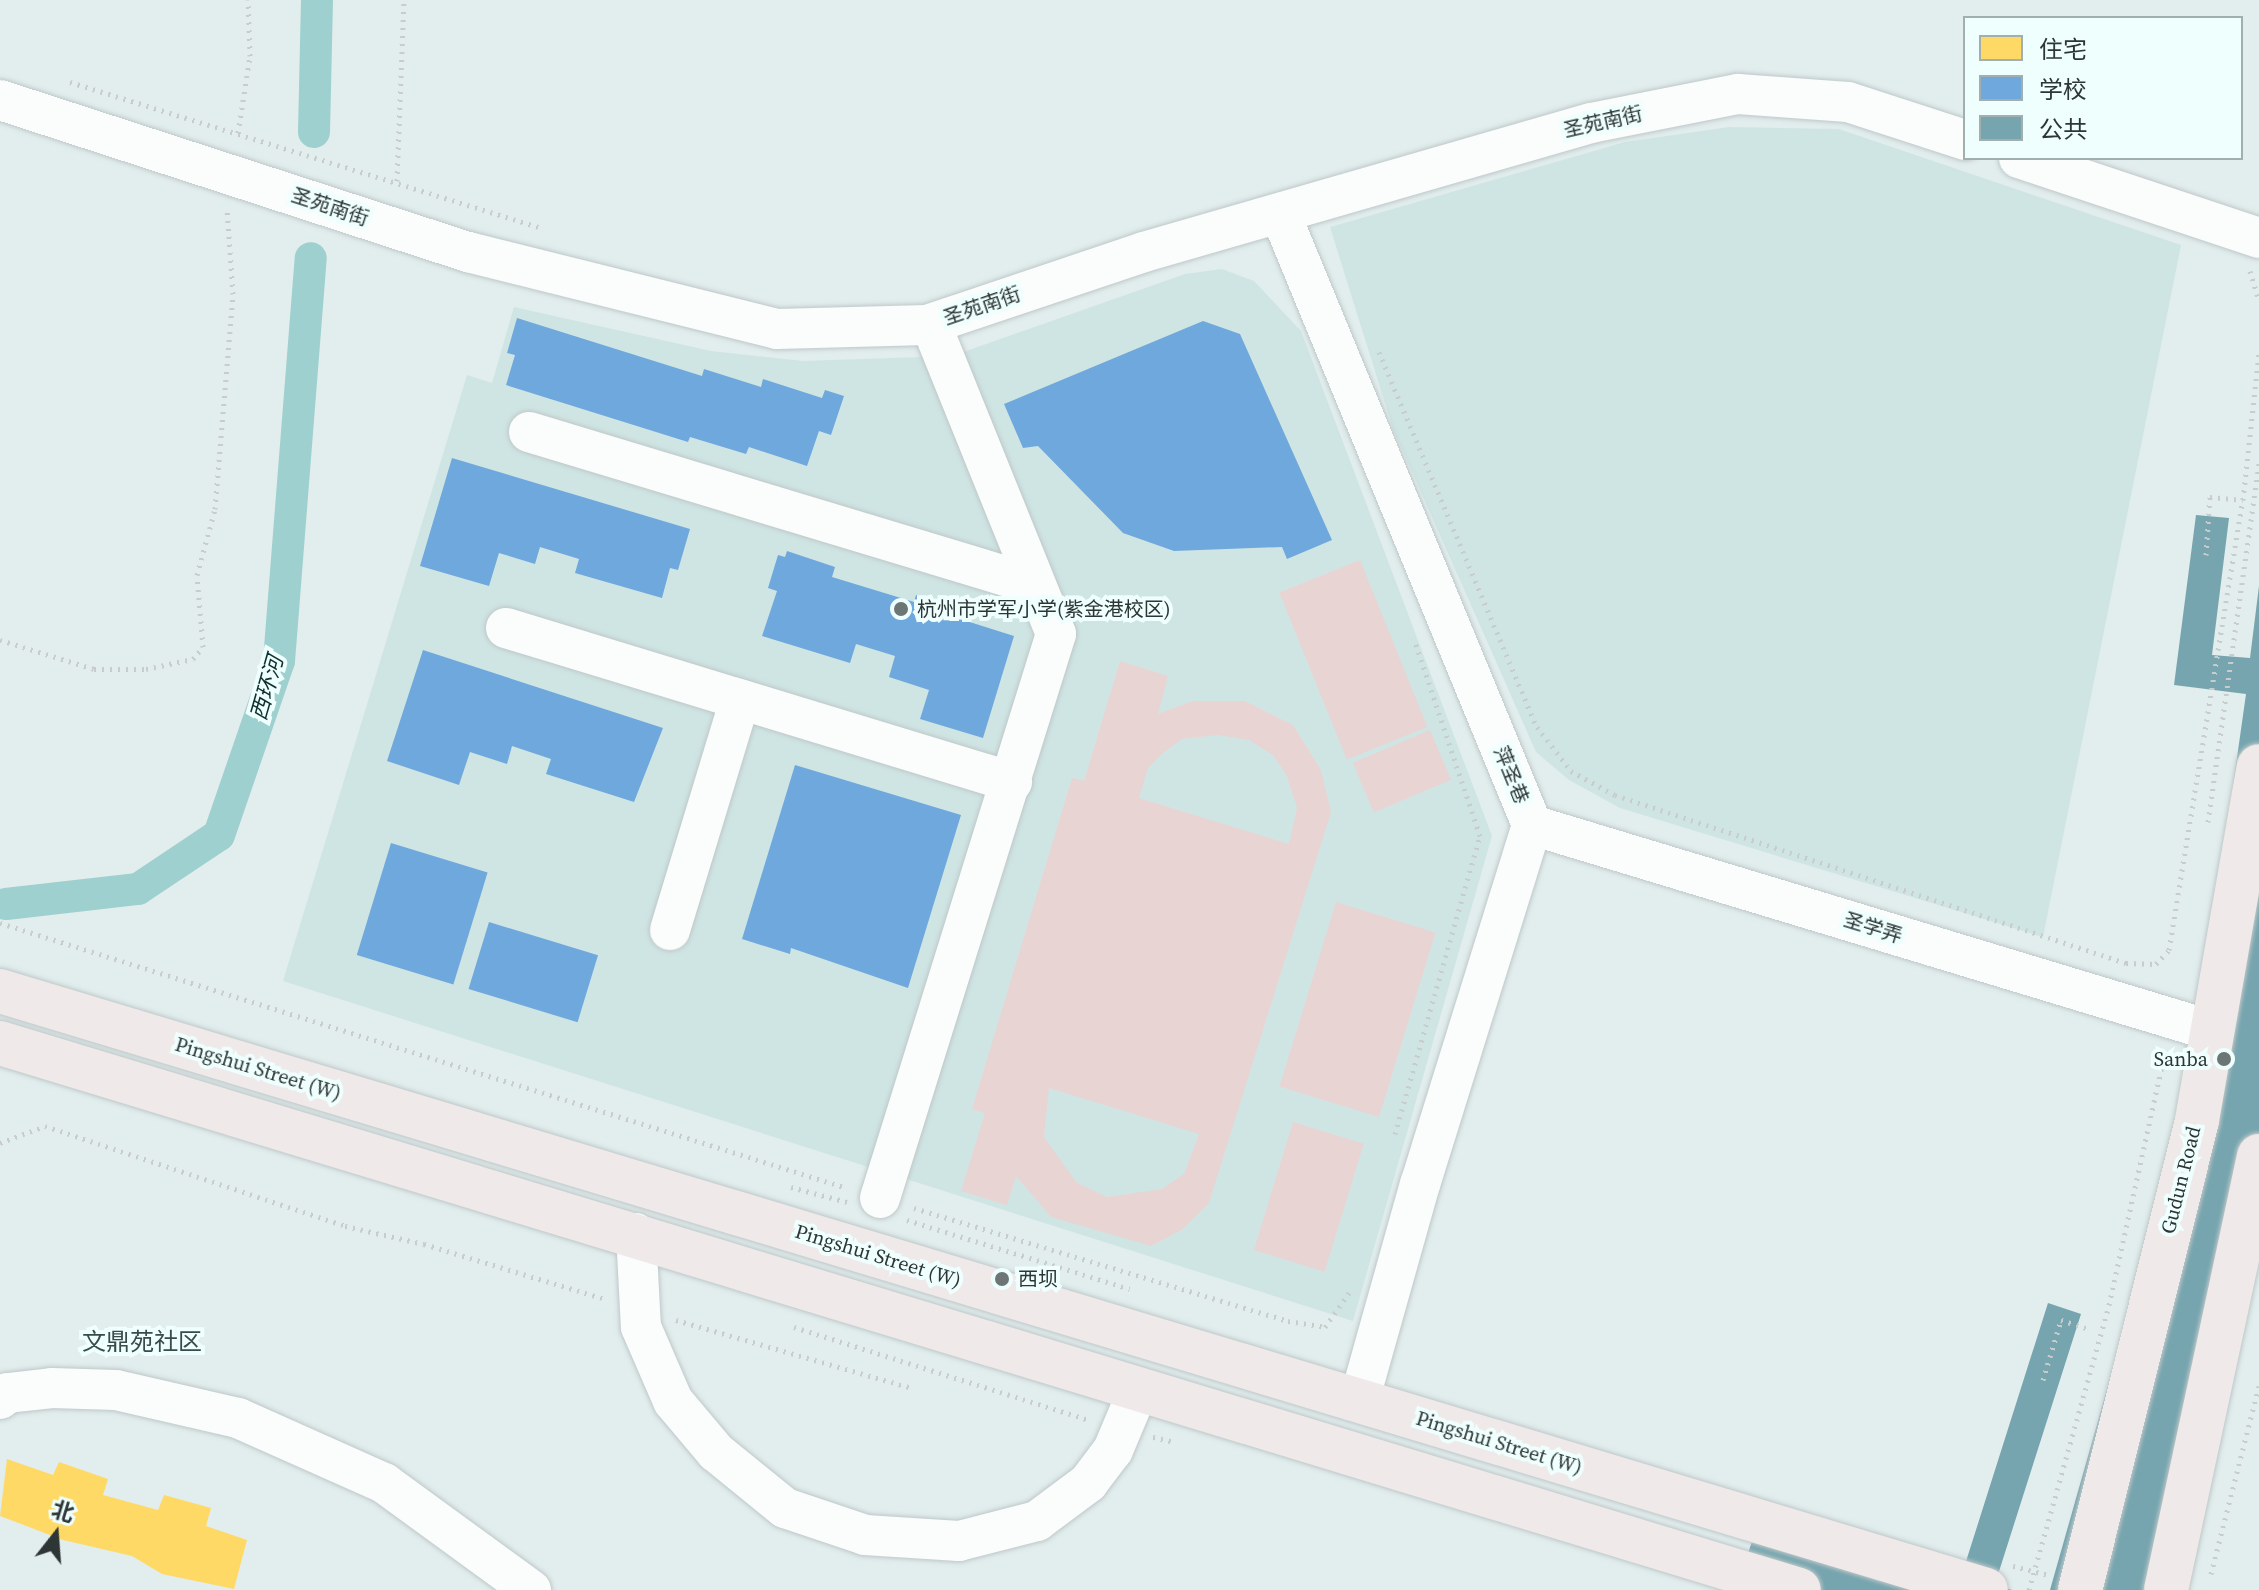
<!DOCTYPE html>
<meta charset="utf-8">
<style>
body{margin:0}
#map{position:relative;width:2259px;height:1590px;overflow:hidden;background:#e2eded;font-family:"Source Serif 4","Noto Sans SC",serif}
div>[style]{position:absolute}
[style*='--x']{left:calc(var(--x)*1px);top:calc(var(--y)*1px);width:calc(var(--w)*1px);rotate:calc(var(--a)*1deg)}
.built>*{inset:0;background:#cfe5e4}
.green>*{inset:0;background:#e9d4d4;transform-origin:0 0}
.homes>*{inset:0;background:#ffd966}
.schools>*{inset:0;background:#6fa8dc;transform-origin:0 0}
.public>*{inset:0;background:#76a5af}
.canal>*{height:32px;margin:-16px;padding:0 16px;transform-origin:16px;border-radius:16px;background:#9dd0ce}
.path>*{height:5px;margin-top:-2.5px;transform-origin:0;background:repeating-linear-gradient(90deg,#c8cdcc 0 2px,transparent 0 8px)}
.roads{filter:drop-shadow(0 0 2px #bfc8c8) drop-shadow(0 0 2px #bfc8c8)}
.minor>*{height:40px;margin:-20px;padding:0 20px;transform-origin:20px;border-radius:20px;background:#fbfcfc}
.major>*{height:44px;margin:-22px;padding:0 22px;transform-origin:22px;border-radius:22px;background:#f0e9e9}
.dots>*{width:22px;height:22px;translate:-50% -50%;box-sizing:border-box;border:4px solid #eefffe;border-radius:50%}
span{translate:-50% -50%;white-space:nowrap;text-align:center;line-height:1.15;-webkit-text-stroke:8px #eefffe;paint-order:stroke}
.street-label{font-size:20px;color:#2d3635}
.poi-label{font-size:20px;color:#2d3635}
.left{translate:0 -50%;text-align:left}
.right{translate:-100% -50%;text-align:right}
.water-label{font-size:22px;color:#0e302f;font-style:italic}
.quarter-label{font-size:24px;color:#394b4b}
.legend{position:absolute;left:1963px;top:16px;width:280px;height:144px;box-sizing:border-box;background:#eefffe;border:2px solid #a1afae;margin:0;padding:10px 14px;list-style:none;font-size:24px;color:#2d3635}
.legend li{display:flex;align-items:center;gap:16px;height:40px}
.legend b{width:40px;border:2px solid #a1afae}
.north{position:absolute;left:16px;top:1494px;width:80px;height:80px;-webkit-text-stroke:6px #eefffe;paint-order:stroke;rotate:17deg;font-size:22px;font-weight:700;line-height:32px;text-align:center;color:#2d3635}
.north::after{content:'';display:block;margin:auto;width:28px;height:36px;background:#2d3635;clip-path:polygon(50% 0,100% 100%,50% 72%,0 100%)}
</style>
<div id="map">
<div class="built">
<i style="clip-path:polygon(1729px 127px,1839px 129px,2181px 245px,2043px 937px,1620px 808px,1569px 780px,1536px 752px,1393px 429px,1330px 227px,1625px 142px)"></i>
<i style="clip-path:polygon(1222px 269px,1254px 281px,1301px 331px,1492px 836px,1353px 1321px,283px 981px,467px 375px,492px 383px,514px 307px,711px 351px,803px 361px,952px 356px,1185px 274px)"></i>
</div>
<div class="green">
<i style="left:1360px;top:560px;width:180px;height:87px;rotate:68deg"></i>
<i style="clip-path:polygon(evenodd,1120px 661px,1168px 676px,1158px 714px,1192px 701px,1245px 701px,1293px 725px,1321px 770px,1331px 812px,1209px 1203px,1183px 1229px,1151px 1246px,1051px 1217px,1016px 1176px,1007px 1205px,961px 1191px,985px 1113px,972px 1109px,1072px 778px,1084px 781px,1120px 661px,1218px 735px,1249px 740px,1273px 755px,1287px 776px,1297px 808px,1289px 844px,1139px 798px,1148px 768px,1163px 753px,1182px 739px,1218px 735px,1120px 661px,1049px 1088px,1199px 1134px,1184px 1174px,1162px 1189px,1107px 1197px,1077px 1183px,1044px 1137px,1049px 1088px)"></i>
<i style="left:1430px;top:730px;width:54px;height:84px;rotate:67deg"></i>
<i style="left:1336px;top:902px;width:104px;height:193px;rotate:17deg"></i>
<i style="left:1293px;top:1122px;width:74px;height:134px;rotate:17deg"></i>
</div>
<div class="homes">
<i style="clip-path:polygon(7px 1459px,53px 1475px,59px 1462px,108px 1479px,103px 1495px,158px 1510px,164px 1495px,211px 1508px,206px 1526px,247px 1540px,234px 1589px,162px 1574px,132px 1556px,63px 1540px,0 1516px)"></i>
</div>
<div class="schools">
<i style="clip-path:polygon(517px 318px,702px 376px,704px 369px,761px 387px,763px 379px,822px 398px,825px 390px,844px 396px,831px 435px,819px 431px,807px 466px,749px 447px,746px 454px,690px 437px,688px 442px,506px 385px,515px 355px,507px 353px)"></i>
<i style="clip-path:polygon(1203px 321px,1240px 334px,1332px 540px,1287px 559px,1282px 547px,1174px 551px,1123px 533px,1038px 446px,1023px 448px,1004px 404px)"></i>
<i style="clip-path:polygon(452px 458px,690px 529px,678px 570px,670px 568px,662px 598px,575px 573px,579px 559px,540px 547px,535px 564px,499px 553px,489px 586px,420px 566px)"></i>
<i style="clip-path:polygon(787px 551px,835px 567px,832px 577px,914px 602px,916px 595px,959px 609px,957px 618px,1014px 636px,983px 738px,920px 719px,929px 690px,889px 677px,895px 656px,856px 644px,850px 663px,762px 636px,777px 591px,768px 588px,778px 555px,785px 557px)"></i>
<i style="clip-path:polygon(423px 650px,663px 728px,634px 802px,546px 774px,551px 759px,512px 746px,507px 764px,470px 752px,459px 785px,387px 761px)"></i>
<i style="clip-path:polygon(795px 765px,961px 815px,908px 988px,791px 948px,790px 954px,742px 939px)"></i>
<i style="left:391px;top:843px;width:101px;height:117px;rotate:17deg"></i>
<i style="left:489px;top:922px;width:114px;height:70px;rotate:17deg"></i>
</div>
<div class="public">
<i style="clip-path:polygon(2196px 515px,2229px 518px,2212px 655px,2250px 658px,2259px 586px,2259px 1222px,2157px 1590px,2050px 1590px,2144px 1259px,2176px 1125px,2221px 871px,2246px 694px,2174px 685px)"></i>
<i style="clip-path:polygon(2048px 1303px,2081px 1314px,1995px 1584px,2012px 1590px,1736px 1590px,1761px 1514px,1962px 1574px)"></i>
</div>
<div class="canal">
<i style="--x:314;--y:132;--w:132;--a:-88.7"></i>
<i style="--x:6;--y:904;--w:133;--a:-6.5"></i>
<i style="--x:138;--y:889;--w:97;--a:-33.7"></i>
<i style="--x:219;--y:835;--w:184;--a:-71"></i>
<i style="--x:279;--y:661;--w:404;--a:-85.5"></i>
</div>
<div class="path">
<i style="--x:70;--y:82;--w:495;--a:17.2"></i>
<i style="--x:238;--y:133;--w:78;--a:-81.1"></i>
<i style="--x:250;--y:56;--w:56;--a:-92"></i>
<i style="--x:397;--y:181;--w:181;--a:-87.8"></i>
<i style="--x:2250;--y:271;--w:30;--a:73"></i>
<i style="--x:1379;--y:352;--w:407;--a:67.2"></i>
<i style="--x:1537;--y:727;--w:56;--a:52.3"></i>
<i style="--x:1571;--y:771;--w:50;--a:28.6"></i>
<i style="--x:1615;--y:795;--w:538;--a:18.2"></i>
<i style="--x:2126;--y:963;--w:30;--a:2"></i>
<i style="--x:2156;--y:964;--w:19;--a:-47"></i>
<i style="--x:2169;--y:950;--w:456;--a:-80.7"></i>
<i style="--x:2243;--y:500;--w:148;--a:-83.8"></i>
<i style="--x:2206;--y:555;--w:58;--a:-86.1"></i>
<i style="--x:2210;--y:497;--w:33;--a:5"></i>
<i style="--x:0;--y:640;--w:98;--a:17.1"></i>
<i style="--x:94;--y:669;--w:52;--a:0"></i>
<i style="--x:146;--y:669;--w:48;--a:-12"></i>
<i style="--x:193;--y:659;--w:16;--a:-50"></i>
<i style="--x:203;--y:647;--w:72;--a:-94.8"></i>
<i style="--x:197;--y:575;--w:68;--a:-74.7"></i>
<i style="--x:215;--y:509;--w:216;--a:-85.2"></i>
<i style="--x:233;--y:294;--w:85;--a:-94"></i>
<i style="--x:2208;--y:822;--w:362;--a:-81.9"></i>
<i style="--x:0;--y:923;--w:887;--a:17.37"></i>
<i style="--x:1395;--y:1134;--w:310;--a:-74.1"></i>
<i style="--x:1480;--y:836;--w:208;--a:-108.5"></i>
<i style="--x:0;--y:1143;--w:48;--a:-20.7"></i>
<i style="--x:45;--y:1126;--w:316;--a:18.4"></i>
<i style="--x:345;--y:1226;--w:81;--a:12.8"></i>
<i style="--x:424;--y:1244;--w:189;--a:16.9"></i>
<i style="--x:791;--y:1187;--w:58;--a:15"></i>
<i style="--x:914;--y:1208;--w:391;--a:16.8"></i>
<i style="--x:1288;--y:1321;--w:37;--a:9"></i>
<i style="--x:1325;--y:1327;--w:42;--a:-54.8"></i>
<i style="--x:907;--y:1220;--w:233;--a:17.2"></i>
<i style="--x:676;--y:1320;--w:245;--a:16.1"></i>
<i style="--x:794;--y:1327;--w:309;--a:17.5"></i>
<i style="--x:2043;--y:1380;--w:63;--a:-73.3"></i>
<i style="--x:2061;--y:1320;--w:29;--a:18"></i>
<i style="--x:1153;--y:1437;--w:22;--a:13"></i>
<i style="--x:2013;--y:1566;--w:34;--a:14"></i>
<i style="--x:2211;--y:1574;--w:194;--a:-75.7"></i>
<i style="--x:2029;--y:1590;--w:296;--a:-74.3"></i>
<i style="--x:2109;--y:1305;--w:259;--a:-77.5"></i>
</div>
<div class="roads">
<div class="minor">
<i style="--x:0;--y:100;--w:492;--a:18"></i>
<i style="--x:468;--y:252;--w:318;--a:14"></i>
<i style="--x:777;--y:329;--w:150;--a:-1.5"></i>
<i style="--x:927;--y:325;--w:229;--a:-18.6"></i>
<i style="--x:1144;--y:252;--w:465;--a:-16.1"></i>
<i style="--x:1591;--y:123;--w:150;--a:-11.2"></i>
<i style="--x:1738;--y:94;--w:110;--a:4.2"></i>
<i style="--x:1848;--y:102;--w:123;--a:18"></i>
<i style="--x:2019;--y:158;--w:253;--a:18.4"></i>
<i style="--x:1280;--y:213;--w:662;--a:67.62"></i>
<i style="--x:1532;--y:825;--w:376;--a:107.3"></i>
<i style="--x:1420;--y:1184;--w:225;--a:105.7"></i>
<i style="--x:529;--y:432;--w:529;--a:16.82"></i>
<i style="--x:506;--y:628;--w:529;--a:16.93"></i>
<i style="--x:1532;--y:825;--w:711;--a:16.83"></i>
<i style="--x:670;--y:930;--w:241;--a:-73.1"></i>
<i style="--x:880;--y:1198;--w:591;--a:-72.67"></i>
<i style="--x:1056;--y:634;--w:317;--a:-112"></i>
<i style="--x:636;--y:1233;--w:94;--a:87"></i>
<i style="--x:641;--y:1327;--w:81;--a:66.6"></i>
<i style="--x:673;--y:1401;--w:67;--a:49.9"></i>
<i style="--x:716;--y:1452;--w:89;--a:39.1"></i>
<i style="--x:785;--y:1508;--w:84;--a:18.6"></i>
<i style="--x:865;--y:1535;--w:94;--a:3.7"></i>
<i style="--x:959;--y:1541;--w:81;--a:-14.4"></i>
<i style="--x:1037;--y:1521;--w:64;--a:-36.7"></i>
<i style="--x:1088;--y:1483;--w:41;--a:-52.9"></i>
<i style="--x:1113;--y:1450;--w:67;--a:-67.2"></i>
<i style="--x:0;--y:1399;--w:10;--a:-37"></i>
<i style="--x:8;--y:1393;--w:44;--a:-6.5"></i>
<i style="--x:52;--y:1388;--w:64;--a:1.8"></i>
<i style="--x:116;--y:1390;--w:125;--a:12.9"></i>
<i style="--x:238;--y:1418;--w:160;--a:24"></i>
<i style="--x:384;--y:1483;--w:182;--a:36.1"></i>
</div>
<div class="major">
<i style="--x:0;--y:991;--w:2074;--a:16.78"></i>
<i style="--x:0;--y:1043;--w:1880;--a:16.91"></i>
<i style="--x:2080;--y:1590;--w:484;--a:-76"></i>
<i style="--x:2197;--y:1120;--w:359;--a:-80.1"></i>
<i style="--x:2166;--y:1590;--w:444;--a:-77.9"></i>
</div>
</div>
<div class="dots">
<i style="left:901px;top:609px;background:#6c7675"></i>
<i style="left:2224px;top:1059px;background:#6c7675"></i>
<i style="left:1002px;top:1279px;background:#6c7675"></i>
</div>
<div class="street-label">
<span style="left:1603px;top:122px;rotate:-13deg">圣苑南街</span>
<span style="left:330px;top:207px;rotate:18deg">圣苑南街</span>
<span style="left:982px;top:306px;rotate:-19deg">圣苑南街</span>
<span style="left:1511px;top:775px;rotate:68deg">萍圣巷</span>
<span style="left:1873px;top:928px;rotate:17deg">圣学弄</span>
<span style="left:258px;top:1069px;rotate:17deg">Pingshui Street (W)</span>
<span style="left:2181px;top:1180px;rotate:-76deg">Gudun Road</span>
<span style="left:878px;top:1256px;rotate:17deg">Pingshui Street (W)</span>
<span style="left:1499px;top:1443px;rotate:17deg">Pingshui Street (W)</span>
</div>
<div class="poi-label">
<span class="left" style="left:917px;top:609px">杭州市学军小学(紫金港校区)</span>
<span class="right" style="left:2208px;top:1059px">Sanba</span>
<span class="left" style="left:1018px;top:1279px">西坝</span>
</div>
<div class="water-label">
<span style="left:267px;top:688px;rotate:-74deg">西环河</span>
</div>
<div class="quarter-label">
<span style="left:142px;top:1342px">文鼎苑社区</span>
</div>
<ul class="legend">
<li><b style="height:22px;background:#ffd966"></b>住宅</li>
<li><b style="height:22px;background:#6fa8dc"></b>学校</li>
<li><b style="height:22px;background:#76a5af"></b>公共</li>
</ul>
<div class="north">北</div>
</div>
